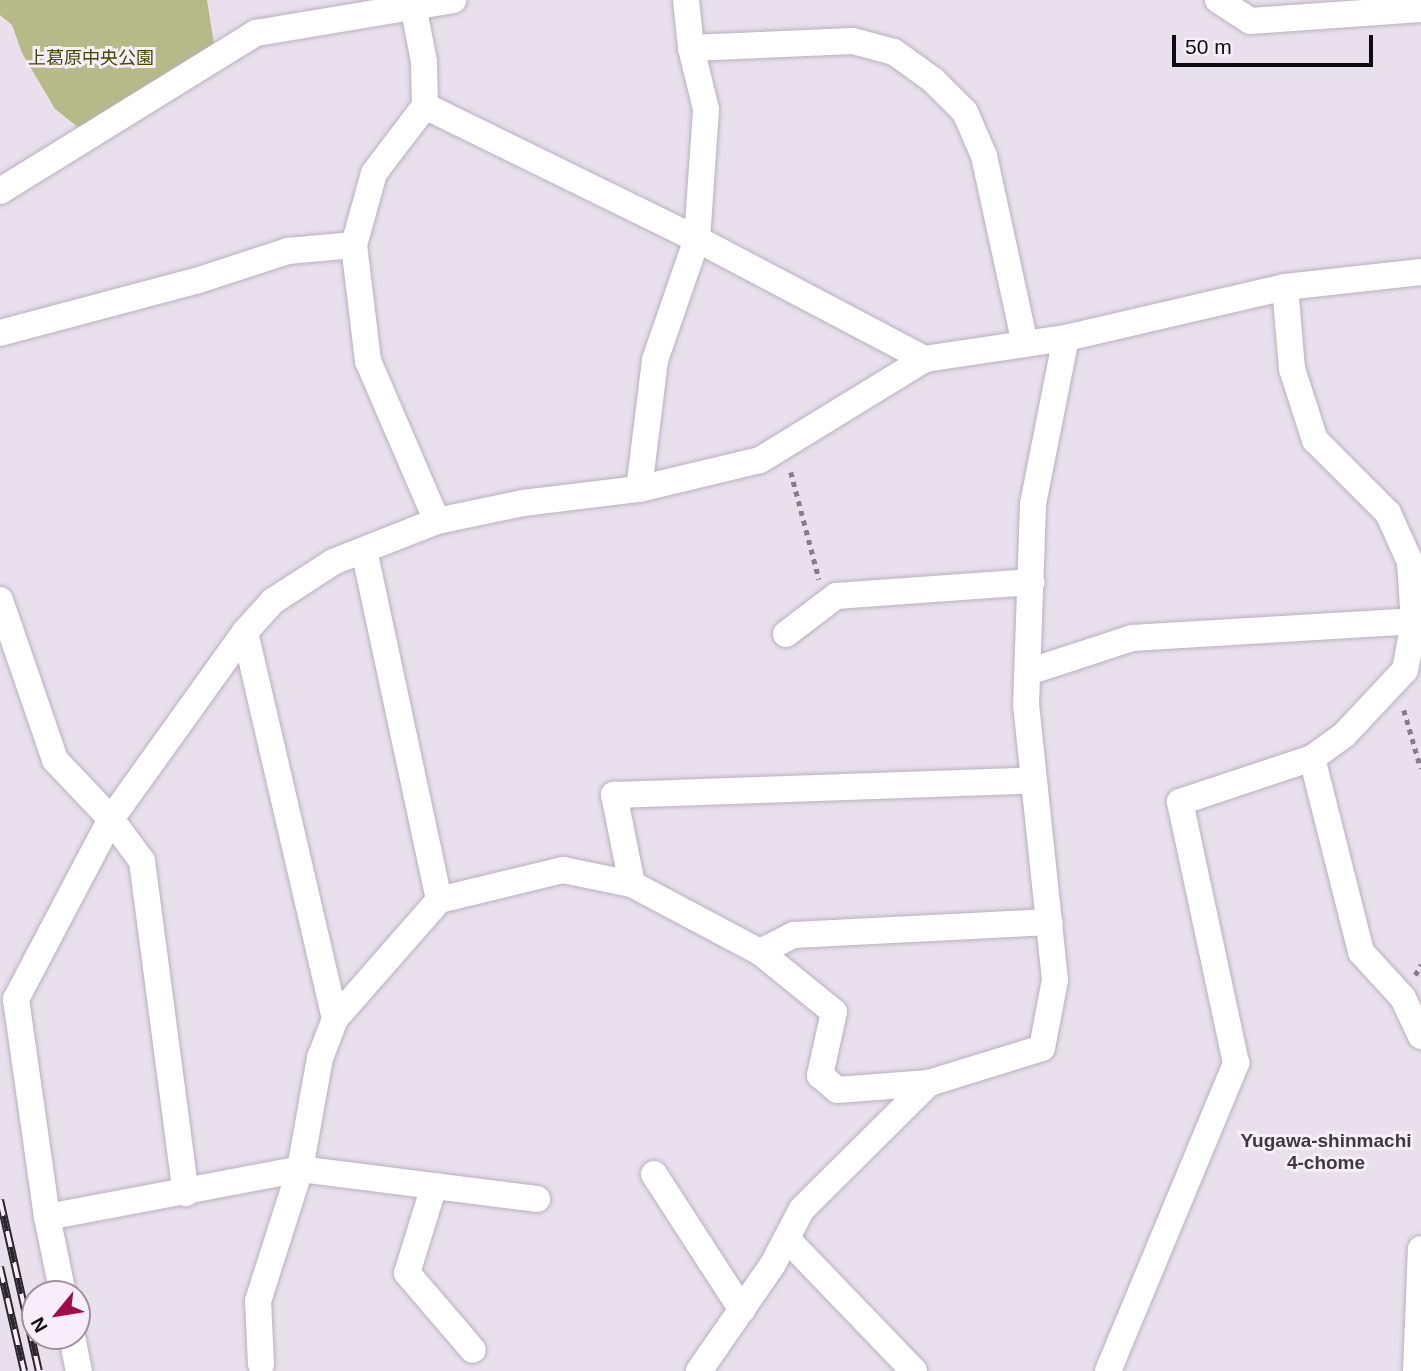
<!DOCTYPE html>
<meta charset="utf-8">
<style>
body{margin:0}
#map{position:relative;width:1421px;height:1371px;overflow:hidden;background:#e9e0ee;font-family:Arial,"Noto Sans JP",sans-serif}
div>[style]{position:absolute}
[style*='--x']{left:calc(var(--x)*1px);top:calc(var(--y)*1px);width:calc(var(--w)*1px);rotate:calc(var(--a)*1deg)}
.green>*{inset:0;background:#b6b988}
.path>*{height:4.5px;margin-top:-2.25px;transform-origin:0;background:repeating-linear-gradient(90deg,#847e88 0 5px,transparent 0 10px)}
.roads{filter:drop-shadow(0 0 2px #b9b0be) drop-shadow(0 0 2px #b9b0be)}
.street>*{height:26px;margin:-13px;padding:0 13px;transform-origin:13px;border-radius:13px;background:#fff}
.rail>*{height:8px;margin-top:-4px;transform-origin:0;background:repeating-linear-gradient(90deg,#f7edfb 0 16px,#2b272d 0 32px);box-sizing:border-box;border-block:2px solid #2b272d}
span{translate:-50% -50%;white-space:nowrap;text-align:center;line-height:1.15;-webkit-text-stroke:6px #f7edfb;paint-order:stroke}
.park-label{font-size:18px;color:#464700}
.neighbourhood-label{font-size:19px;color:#3f3843;font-weight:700}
.north{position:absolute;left:21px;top:1280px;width:70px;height:70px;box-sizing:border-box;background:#f7edfb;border:2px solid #9a939d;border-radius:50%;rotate:240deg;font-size:19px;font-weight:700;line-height:28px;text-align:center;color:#0e0b10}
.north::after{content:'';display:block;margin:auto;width:24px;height:32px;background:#a20a4a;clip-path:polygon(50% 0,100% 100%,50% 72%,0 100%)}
.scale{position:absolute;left:1172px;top:35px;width:201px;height:32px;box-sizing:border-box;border:4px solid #0e0b10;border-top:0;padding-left:9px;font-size:21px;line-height:24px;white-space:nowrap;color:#0e0b10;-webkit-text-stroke:5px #f7edfb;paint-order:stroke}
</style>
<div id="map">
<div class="green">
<i style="clip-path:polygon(0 0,207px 0,214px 44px,123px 106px,78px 127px,55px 109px,22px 53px,12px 25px,0 15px)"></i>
</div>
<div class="path">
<i style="--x:791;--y:472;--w:111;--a:75.3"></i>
<i style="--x:1404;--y:710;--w:61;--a:73.9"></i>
<i style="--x:1415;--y:975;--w:12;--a:-59"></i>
</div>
<div class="roads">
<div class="street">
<i style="--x:412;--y:0;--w:63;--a:79"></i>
<i style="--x:424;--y:62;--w:44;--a:88.7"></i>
<i style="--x:425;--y:106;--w:84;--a:127.3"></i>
<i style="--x:374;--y:173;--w:75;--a:105.5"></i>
<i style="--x:354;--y:245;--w:117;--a:83.1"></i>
<i style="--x:368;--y:361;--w:174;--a:66.7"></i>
<i style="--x:1218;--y:0;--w:38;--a:33"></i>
<i style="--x:1250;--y:21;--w:171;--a:-4"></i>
<i style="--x:691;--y:48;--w:162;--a:-2.5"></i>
<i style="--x:853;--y:41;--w:42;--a:15"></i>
<i style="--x:894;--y:52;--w:48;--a:35.7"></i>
<i style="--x:933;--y:80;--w:45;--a:45"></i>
<i style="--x:965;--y:112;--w:48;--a:66.6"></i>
<i style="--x:984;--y:156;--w:192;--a:77.7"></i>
<i style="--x:425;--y:106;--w:303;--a:26.1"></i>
<i style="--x:697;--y:239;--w:258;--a:27.8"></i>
<i style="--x:0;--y:191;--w:301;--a:-31.7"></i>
<i style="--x:256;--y:33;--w:200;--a:-9.5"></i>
<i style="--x:1285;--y:287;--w:82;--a:85.1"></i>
<i style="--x:1292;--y:369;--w:75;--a:72.1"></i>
<i style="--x:1315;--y:440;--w:103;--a:45"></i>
<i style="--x:1388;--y:513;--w:54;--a:65.8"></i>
<i style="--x:1410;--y:562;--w:61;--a:86.2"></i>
<i style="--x:1414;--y:623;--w:48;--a:100.8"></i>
<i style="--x:1405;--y:670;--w:89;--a:133.2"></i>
<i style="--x:1344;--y:735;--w:39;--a:144"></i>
<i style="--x:1312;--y:758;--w:200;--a:75.8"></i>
<i style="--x:1361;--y:952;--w:62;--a:47.6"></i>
<i style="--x:1403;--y:998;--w:42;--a:64.7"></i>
<i style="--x:0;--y:333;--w:203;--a:-14.9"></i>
<i style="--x:196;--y:281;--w:97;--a:-18.1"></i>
<i style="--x:288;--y:251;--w:66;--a:-5.2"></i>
<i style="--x:639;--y:489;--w:130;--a:-82.9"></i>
<i style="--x:655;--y:360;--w:128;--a:-70.9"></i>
<i style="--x:697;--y:239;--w:130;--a:-86"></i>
<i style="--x:706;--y:109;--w:63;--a:-103.8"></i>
<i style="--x:691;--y:48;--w:48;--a:-95.9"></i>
<i style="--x:364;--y:550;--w:358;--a:77.9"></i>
<i style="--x:0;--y:600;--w:169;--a:71"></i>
<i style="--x:55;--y:760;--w:81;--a:46.5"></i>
<i style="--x:111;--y:819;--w:52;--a:53.6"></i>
<i style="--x:142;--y:861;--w:335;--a:82.5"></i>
<i style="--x:245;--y:632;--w:397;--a:76.9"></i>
<i style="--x:786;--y:634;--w:63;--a:-37.2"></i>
<i style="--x:836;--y:596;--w:196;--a:-4.1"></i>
<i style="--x:1028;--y:672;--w:109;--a:-18.1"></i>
<i style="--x:1132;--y:638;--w:289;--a:-3.4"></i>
<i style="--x:632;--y:884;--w:91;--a:-101.4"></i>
<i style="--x:614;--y:795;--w:420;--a:-2"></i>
<i style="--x:760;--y:952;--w:38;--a:-27"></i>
<i style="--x:794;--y:935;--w:256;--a:-2.9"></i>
<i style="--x:654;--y:1174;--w:162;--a:57.1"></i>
<i style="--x:434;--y:1186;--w:91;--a:107.2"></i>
<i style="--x:407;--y:1273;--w:101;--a:49.4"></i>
<i style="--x:47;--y:1217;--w:258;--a:-10.7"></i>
<i style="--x:300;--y:1169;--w:113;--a:-79.8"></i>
<i style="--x:320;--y:1058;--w:42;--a:-69"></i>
<i style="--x:335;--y:1019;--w:158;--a:-48.8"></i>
<i style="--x:439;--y:900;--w:128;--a:-13.6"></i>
<i style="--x:563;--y:870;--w:70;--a:11.5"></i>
<i style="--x:632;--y:884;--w:145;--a:28"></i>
<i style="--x:760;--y:952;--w:95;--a:39"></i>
<i style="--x:834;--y:1012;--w:65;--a:102.5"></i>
<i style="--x:820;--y:1075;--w:23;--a:41"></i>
<i style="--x:837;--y:1090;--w:92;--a:-4.4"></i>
<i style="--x:929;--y:1083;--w:118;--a:-17.2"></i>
<i style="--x:1042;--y:1048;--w:69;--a:-79.2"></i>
<i style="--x:1055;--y:980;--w:276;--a:-96"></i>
<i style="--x:1026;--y:706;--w:202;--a:-88"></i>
<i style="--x:1033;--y:504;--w:169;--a:-78.8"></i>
<i style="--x:787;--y:1239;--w:183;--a:46.1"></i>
<i style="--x:63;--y:1294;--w:79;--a:-101.7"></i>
<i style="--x:47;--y:1217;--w:220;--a:-98.1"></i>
<i style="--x:16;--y:999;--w:204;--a:-62.2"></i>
<i style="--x:111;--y:819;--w:230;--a:-54.4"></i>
<i style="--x:245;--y:632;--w:42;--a:-47.9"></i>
<i style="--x:273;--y:601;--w:72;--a:-33"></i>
<i style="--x:333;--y:562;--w:112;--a:-21.5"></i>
<i style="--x:437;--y:521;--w:88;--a:-11.8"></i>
<i style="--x:523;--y:503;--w:117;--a:-6.9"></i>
<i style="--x:639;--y:489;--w:124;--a:-13.5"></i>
<i style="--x:760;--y:460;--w:193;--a:-31.5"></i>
<i style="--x:925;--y:359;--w:143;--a:-8.5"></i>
<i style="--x:1066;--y:338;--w:225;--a:-13.1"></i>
<i style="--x:1285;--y:287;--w:137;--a:-6.3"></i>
<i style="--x:72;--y:1336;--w:36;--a:79"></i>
<i style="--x:261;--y:1364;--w:63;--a:-92.7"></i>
<i style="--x:258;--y:1301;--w:139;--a:-72.3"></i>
<i style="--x:300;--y:1169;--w:239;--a:7.2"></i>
<i style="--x:699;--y:1371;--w:130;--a:-55.3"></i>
<i style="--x:773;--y:1264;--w:62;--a:-62.2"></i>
<i style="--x:802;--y:1209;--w:179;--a:-44.8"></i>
<i style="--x:1108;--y:1371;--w:334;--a:-67.4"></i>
<i style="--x:1236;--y:1063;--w:267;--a:-102.1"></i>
<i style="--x:1180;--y:802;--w:139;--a:-18.4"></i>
<i style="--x:1416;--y:1371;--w:122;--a:-87.7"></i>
</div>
</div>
<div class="rail">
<i style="--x:0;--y:1200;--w:175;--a:77.2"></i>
<i style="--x:0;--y:1267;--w:107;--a:77"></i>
</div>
<div class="park-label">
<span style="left:91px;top:58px">上葛原中央公園</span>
</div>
<div class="neighbourhood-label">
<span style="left:1326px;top:1152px">Yugawa-shinmachi<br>4-chome</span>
</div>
<div class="north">N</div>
<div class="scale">50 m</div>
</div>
